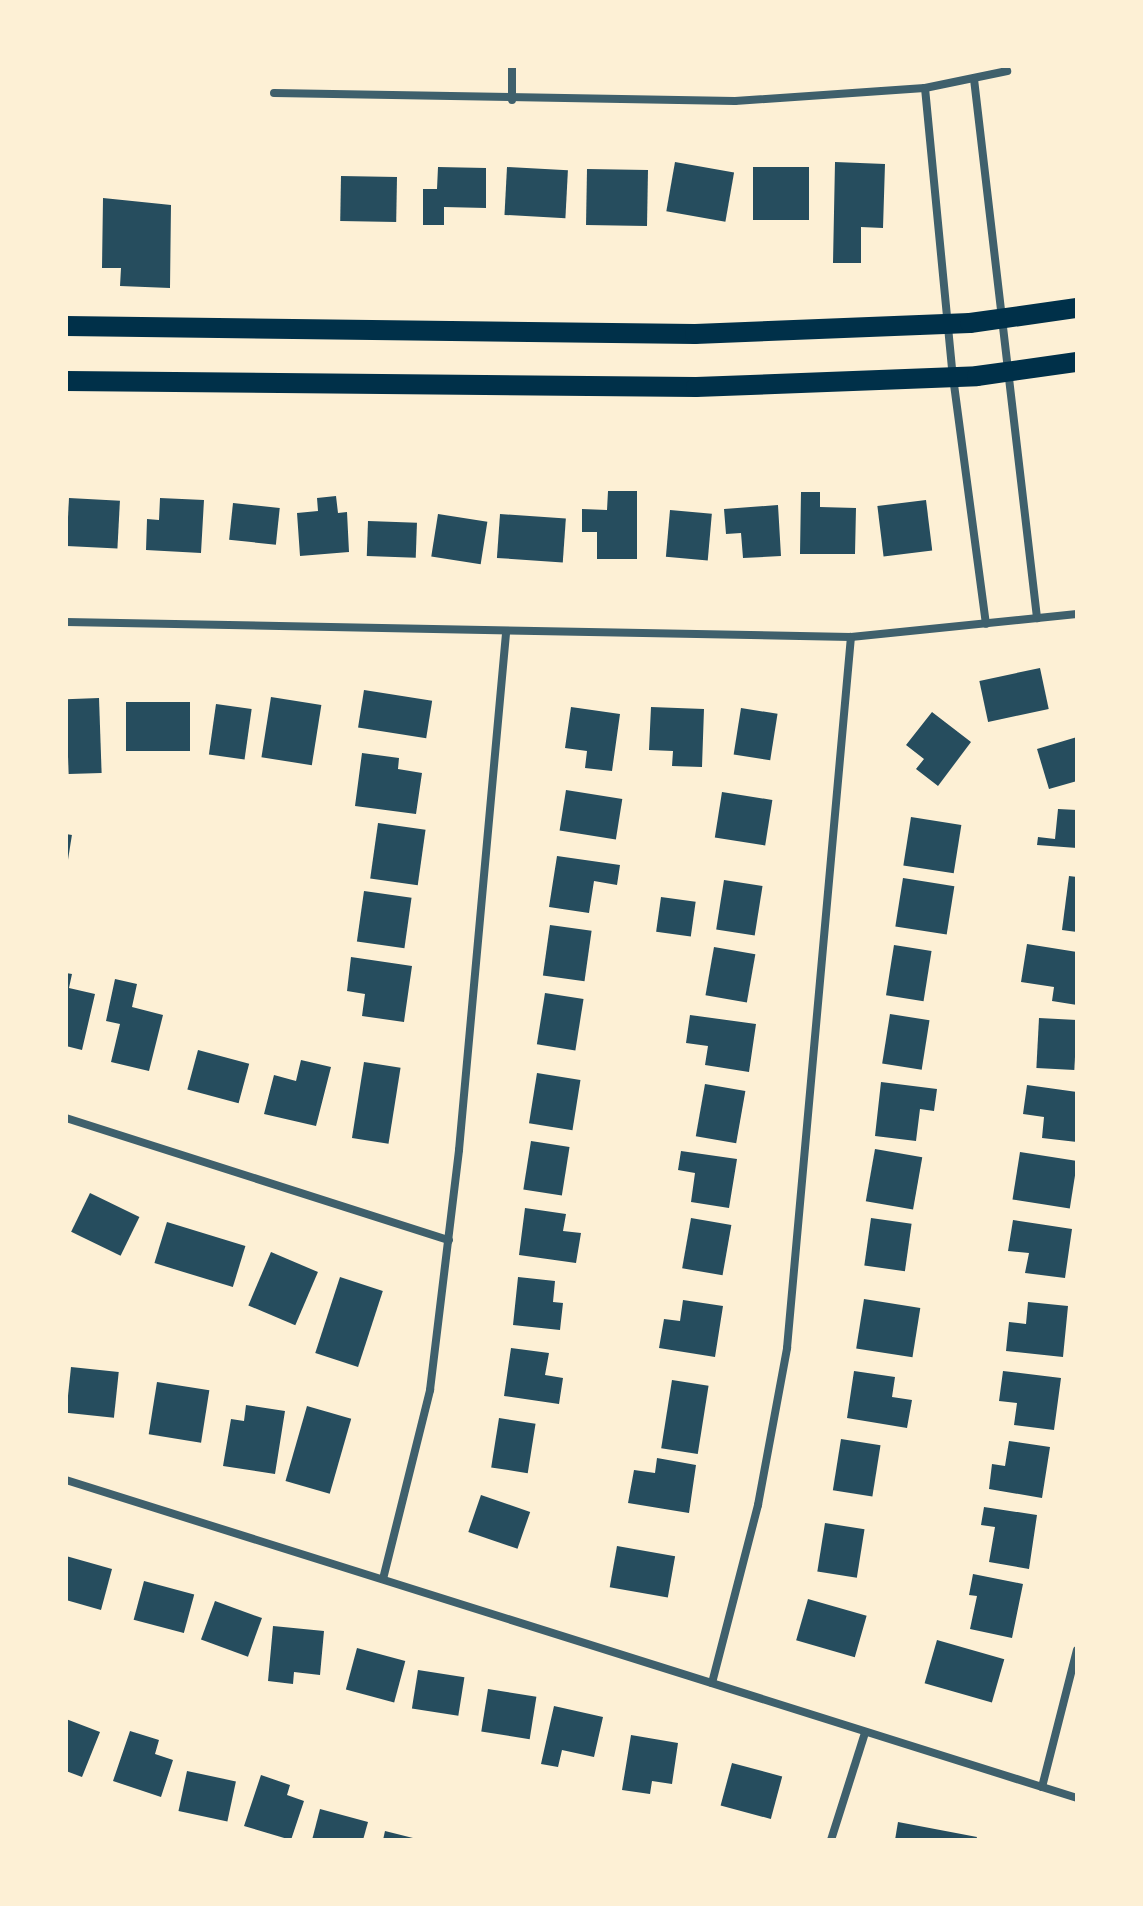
<!DOCTYPE html>
<style>
body{margin:0}
#map{position:relative;width:1143px;height:1906px;overflow:hidden;background:#fdf0d5;font-family:"Sofia Sans Condensed",sans-serif}
div>[style]{position:absolute}
[style*='--x']{left:calc(var(--x)*1px);top:calc(var(--y)*1px);width:calc(var(--w)*1px);rotate:calc(var(--a)*1deg)}
.building>*{inset:0;background:#264d5e;transform-origin:0 0}
.minor>*{height:8px;margin:-4px;padding:0 4px;transform-origin:4px;border-radius:4px;background:#3f606c}
.primary>*{height:20px;margin:-10px;padding:0 10px;transform-origin:10px;border-radius:10px;background:#003049}
span{translate:-50% -50%;white-space:nowrap;text-align:center;line-height:1.15;-webkit-text-stroke:6px #fdf0d5;paint-order:stroke}
.frame{position:absolute;inset:0;border:68px solid #fdf0d5;pointer-events:none}
</style>
<div id="map">
<div class="building">
<i style="left:675px;top:162px;width:60px;height:50px;rotate:10deg"></i>
<i style="clip-path:polygon(835px 162px,885px 164px,883px 228px,861px 227px,861px 263px,833px 263px)"></i>
<i style="clip-path:polygon(438px 167px,486px 168px,486px 208px,444px 207px,444px 225px,423px 225px,423px 189px,437px 189px)"></i>
<i style="left:507px;top:167px;width:61px;height:48px;rotate:3deg"></i>
<i style="left:753px;top:167px;width:56px;height:53px"></i>
<i style="left:587px;top:169px;width:61px;height:56px;rotate:1deg"></i>
<i style="left:341px;top:176px;width:56px;height:45px;rotate:1deg"></i>
<i style="clip-path:polygon(103px 198px,171px 205px,170px 288px,120px 286px,121px 268px,102px 268px)"></i>
<i style="clip-path:polygon(608px 491px,637px 491px,637px 559px,597px 559px,597px 532px,582px 532px,582px 509px,607px 510px)"></i>
<i style="clip-path:polygon(801px 492px,820px 492px,820px 507px,856px 508px,855px 554px,800px 554px)"></i>
<i style="clip-path:polygon(336px 496px,338px 513px,347px 512px,349px 552px,300px 556px,297px 513px,318px 511px,317px 498px)"></i>
<i style="left:69px;top:498px;width:51px;height:48px;rotate:3deg"></i>
<i style="clip-path:polygon(160px 498px,204px 500px,201px 553px,146px 550px,147px 519px,159px 520px)"></i>
<i style="left:926px;top:500px;width:51px;height:49px;rotate:83deg"></i>
<i style="left:233px;top:503px;width:47px;height:37px;rotate:6deg"></i>
<i style="clip-path:polygon(778px 505px,781px 556px,743px 558px,741px 533px,726px 534px,724px 509px)"></i>
<i style="left:670px;top:510px;width:42px;height:47px;rotate:5deg"></i>
<i style="left:438px;top:514px;width:50px;height:43px;rotate:9deg"></i>
<i style="left:500px;top:514px;width:66px;height:44px;rotate:4deg"></i>
<i style="left:368px;top:521px;width:49px;height:35px;rotate:2deg"></i>
<i style="left:1040px;top:668px;width:42px;height:62px;rotate:78deg"></i>
<i style="left:364px;top:690px;width:69px;height:38px;rotate:9deg"></i>
<i style="left:271px;top:697px;width:51px;height:61px;rotate:9deg"></i>
<i style="left:99px;top:698px;width:75px;height:33px;rotate:88deg"></i>
<i style="left:190px;top:702px;width:49px;height:64px;rotate:90deg"></i>
<i style="left:216px;top:704px;width:36px;height:51px;rotate:8deg"></i>
<i style="clip-path:polygon(571px 707px,620px 714px,612px 771px,585px 768px,587px 751px,565px 748px)"></i>
<i style="clip-path:polygon(651px 707px,704px 709px,702px 767px,672px 766px,673px 751px,649px 750px)"></i>
<i style="left:741px;top:708px;width:37px;height:47px;rotate:9deg"></i>
<i style="clip-path:polygon(932px 712px,971px 742px,938px 786px,916px 769px,924px 759px,906px 745px)"></i>
<i style="clip-path:polygon(1077px 737px,1077px 781px,1049px 789px,1037px 749px)"></i>
<i style="clip-path:polygon(362px 753px,399px 758px,398px 769px,422px 773px,416px 814px,355px 806px)"></i>
<i style="left:566px;top:790px;width:57px;height:41px;rotate:9deg"></i>
<i style="left:722px;top:792px;width:51px;height:46px;rotate:9deg"></i>
<i style="clip-path:polygon(1058px 809px,1077px 810px,1077px 848px,1037px 845px,1038px 837px,1055px 839px)"></i>
<i style="left:911px;top:817px;width:51px;height:49px;rotate:9deg"></i>
<i style="left:378px;top:823px;width:48px;height:56px;rotate:8deg"></i>
<i style="left:66px;top:834px;width:6px;height:33px;rotate:9deg"></i>
<i style="clip-path:polygon(557px 856px,620px 865px,617px 885px,594px 881px,589px 913px,549px 907px)"></i>
<i style="clip-path:polygon(1069px 876px,1077px 877px,1077px 932px,1062px 930px)"></i>
<i style="left:903px;top:878px;width:52px;height:49px;rotate:9deg"></i>
<i style="left:724px;top:880px;width:39px;height:50px;rotate:9deg"></i>
<i style="left:364px;top:891px;width:48px;height:51px;rotate:8deg"></i>
<i style="left:661px;top:897px;width:35px;height:35px;rotate:8deg"></i>
<i style="left:550px;top:925px;width:42px;height:51px;rotate:8deg"></i>
<i style="clip-path:polygon(1027px 944px,1077px 952px,1077px 1005px,1052px 1001px,1054px 987px,1021px 982px)"></i>
<i style="left:894px;top:945px;width:38px;height:51px;rotate:9deg"></i>
<i style="left:714px;top:947px;width:42px;height:49px;rotate:10deg"></i>
<i style="clip-path:polygon(351px 957px,412px 966px,404px 1022px,362px 1016px,365px 994px,347px 991px)"></i>
<i style="clip-path:polygon(66px 973px,72px 974px,69px 988px,95px 994px,82px 1050px,66px 1046px)"></i>
<i style="clip-path:polygon(115px 979px,137px 984px,132px 1007px,163px 1015px,149px 1071px,111px 1062px,120px 1024px,106px 1021px)"></i>
<i style="left:545px;top:993px;width:39px;height:52px;rotate:9deg"></i>
<i style="left:890px;top:1014px;width:40px;height:50px;rotate:9deg"></i>
<i style="clip-path:polygon(690px 1015px,756px 1024px,749px 1072px,705px 1065px,708px 1046px,686px 1043px)"></i>
<i style="left:1039px;top:1018px;width:38px;height:50px;rotate:3deg"></i>
<i style="left:198px;top:1050px;width:53px;height:41px;rotate:15deg"></i>
<i style="clip-path:polygon(301px 1060px,331px 1067px,316px 1126px,264px 1114px,274px 1075px,296px 1081px)"></i>
<i style="left:364px;top:1062px;width:37px;height:77px;rotate:9deg"></i>
<i style="left:537px;top:1073px;width:44px;height:51px;rotate:9deg"></i>
<i style="clip-path:polygon(881px 1082px,937px 1089px,934px 1111px,920px 1109px,916px 1141px,875px 1136px)"></i>
<i style="left:705px;top:1084px;width:41px;height:53px;rotate:10deg"></i>
<i style="clip-path:polygon(1027px 1085px,1077px 1092px,1077px 1142px,1042px 1138px,1044px 1117px,1023px 1114px)"></i>
<i style="left:531px;top:1141px;width:39px;height:49px;rotate:9deg"></i>
<i style="left:875px;top:1149px;width:48px;height:53px;rotate:10deg"></i>
<i style="clip-path:polygon(681px 1151px,737px 1159px,729px 1208px,691px 1202px,695px 1173px,678px 1170px)"></i>
<i style="left:1020px;top:1152px;width:58px;height:48px;rotate:9deg"></i>
<i style="left:90px;top:1193px;width:55px;height:43px;rotate:26deg"></i>
<i style="clip-path:polygon(525px 1208px,566px 1214px,563px 1231px,581px 1233px,576px 1263px,519px 1255px)"></i>
<i style="left:691px;top:1218px;width:41px;height:51px;rotate:10deg"></i>
<i style="left:871px;top:1218px;width:41px;height:48px;rotate:8deg"></i>
<i style="clip-path:polygon(1013px 1220px,1072px 1229px,1065px 1278px,1025px 1273px,1029px 1253px,1008px 1251px)"></i>
<i style="left:167px;top:1222px;width:82px;height:43px;rotate:17deg"></i>
<i style="left:271px;top:1252px;width:51px;height:58px;rotate:23deg"></i>
<i style="left:340px;top:1277px;width:45px;height:80px;rotate:18deg"></i>
<i style="clip-path:polygon(518px 1277px,555px 1281px,553px 1302px,563px 1303px,560px 1330px,513px 1325px)"></i>
<i style="left:864px;top:1299px;width:57px;height:50px;rotate:9deg"></i>
<i style="clip-path:polygon(683px 1300px,723px 1306px,715px 1357px,659px 1348px,664px 1319px,680px 1321px)"></i>
<i style="clip-path:polygon(1028px 1302px,1068px 1306px,1063px 1357px,1006px 1351px,1009px 1322px,1026px 1324px)"></i>
<i style="clip-path:polygon(511px 1348px,549px 1353px,545px 1375px,563px 1378px,559px 1404px,504px 1396px)"></i>
<i style="left:71px;top:1367px;width:48px;height:46px;rotate:6deg"></i>
<i style="clip-path:polygon(854px 1371px,895px 1377px,892px 1397px,912px 1400px,907px 1428px,847px 1418px)"></i>
<i style="clip-path:polygon(1003px 1371px,1061px 1378px,1054px 1430px,1014px 1425px,1017px 1403px,999px 1401px)"></i>
<i style="left:672px;top:1380px;width:37px;height:69px;rotate:9deg"></i>
<i style="left:157px;top:1382px;width:53px;height:53px;rotate:9deg"></i>
<i style="clip-path:polygon(246px 1405px,285px 1411px,275px 1474px,223px 1466px,231px 1419px,244px 1421px)"></i>
<i style="left:307px;top:1406px;width:46px;height:78px;rotate:16deg"></i>
<i style="left:499px;top:1418px;width:37px;height:50px;rotate:9deg"></i>
<i style="left:841px;top:1439px;width:40px;height:52px;rotate:9deg"></i>
<i style="clip-path:polygon(1009px 1441px,1050px 1447px,1042px 1498px,989px 1489px,992px 1464px,1005px 1466px)"></i>
<i style="clip-path:polygon(657px 1458px,696px 1465px,689px 1513px,628px 1503px,634px 1470px,655px 1473px)"></i>
<i style="left:481px;top:1495px;width:52px;height:39px;rotate:19deg"></i>
<i style="clip-path:polygon(984px 1507px,1037px 1515px,1029px 1569px,989px 1562px,995px 1527px,981px 1525px)"></i>
<i style="left:825px;top:1523px;width:40px;height:49px;rotate:9deg"></i>
<i style="left:617px;top:1546px;width:59px;height:42px;rotate:10deg"></i>
<i style="clip-path:polygon(66px 1556px,112px 1569px,101px 1610px,66px 1600px)"></i>
<i style="clip-path:polygon(973px 1574px,1023px 1584px,1012px 1638px,970px 1629px,977px 1596px,969px 1595px)"></i>
<i style="left:144px;top:1581px;width:52px;height:40px;rotate:15deg"></i>
<i style="left:808px;top:1599px;width:61px;height:43px;rotate:16deg"></i>
<i style="left:215px;top:1601px;width:50px;height:41px;rotate:20deg"></i>
<i style="clip-path:polygon(273px 1626px,324px 1631px,320px 1675px,294px 1672px,293px 1684px,268px 1681px)"></i>
<i style="left:937px;top:1640px;width:70px;height:45px;rotate:16deg"></i>
<i style="left:357px;top:1648px;width:50px;height:43px;rotate:15deg"></i>
<i style="left:418px;top:1670px;width:47px;height:39px;rotate:9deg"></i>
<i style="left:488px;top:1689px;width:49px;height:43px;rotate:9deg"></i>
<i style="clip-path:polygon(554px 1706px,603px 1717px,594px 1757px,562px 1750px,558px 1767px,541px 1764px)"></i>
<i style="clip-path:polygon(66px 1719px,100px 1732px,82px 1777px,66px 1771px)"></i>
<i style="clip-path:polygon(130px 1731px,159px 1740px,155px 1754px,173px 1760px,161px 1797px,113px 1781px)"></i>
<i style="clip-path:polygon(631px 1735px,678px 1743px,672px 1784px,652px 1781px,650px 1794px,622px 1790px)"></i>
<i style="left:732px;top:1763px;width:52px;height:44px;rotate:15deg"></i>
<i style="left:187px;top:1771px;width:50px;height:41px;rotate:12deg"></i>
<i style="clip-path:polygon(261px 1775px,290px 1785px,287px 1795px,304px 1801px,291px 1840px,244px 1826px)"></i>
<i style="clip-path:polygon(320px 1809px,368px 1822px,363px 1840px,312px 1840px)"></i>
<i style="clip-path:polygon(898px 1822px,977px 1837px,976px 1840px,895px 1840px)"></i>
<i style="clip-path:polygon(385px 1831px,417px 1839px,417px 1840px,383px 1840px)"></i>
</div>
<div class="minor">
<i style="--x:974;--y:79;--w:543;--a:83.33"></i>
<i style="--x:925;--y:88;--w:290;--a:84.5"></i>
<i style="--x:953;--y:377;--w:249;--a:82.4"></i>
<i style="--x:274;--y:93;--w:461;--a:1"></i>
<i style="--x:735;--y:101;--w:190;--a:-3.9"></i>
<i style="--x:925;--y:88;--w:84;--a:-11.7"></i>
<i style="--x:512;--y:100;--w:34;--a:-90"></i>
<i style="--x:66;--y:622;--w:785;--a:1.09"></i>
<i style="--x:851;--y:637;--w:227;--a:-5.8"></i>
<i style="--x:66;--y:1118;--w:402;--a:17.7"></i>
<i style="--x:66;--y:1480;--w:1060;--a:17.46"></i>
<i style="--x:383;--y:1579;--w:195;--a:-76"></i>
<i style="--x:430;--y:1390;--w:242;--a:-83.1"></i>
<i style="--x:459;--y:1150;--w:518;--a:-84.8"></i>
<i style="--x:712;--y:1683;--w:184;--a:-75.5"></i>
<i style="--x:758;--y:1505;--w:160;--a:-79.5"></i>
<i style="--x:787;--y:1348;--w:714;--a:-84.86"></i>
<i style="--x:1042;--y:1787;--w:141;--a:-75.7"></i>
<i style="--x:831;--y:1840;--w:112;--a:-72.4"></i>
</div>
<div class="primary">
<i style="--x:66;--y:326;--w:629;--a:0.73"></i>
<i style="--x:695;--y:334;--w:275;--a:-2.3"></i>
<i style="--x:970;--y:323;--w:108;--a:-8"></i>
<i style="--x:66;--y:381;--w:630;--a:0.55"></i>
<i style="--x:696;--y:387;--w:281;--a:-2.2"></i>
<i style="--x:977;--y:376;--w:101;--a:-8"></i>
</div>
<div class="frame"></div>
</div>
